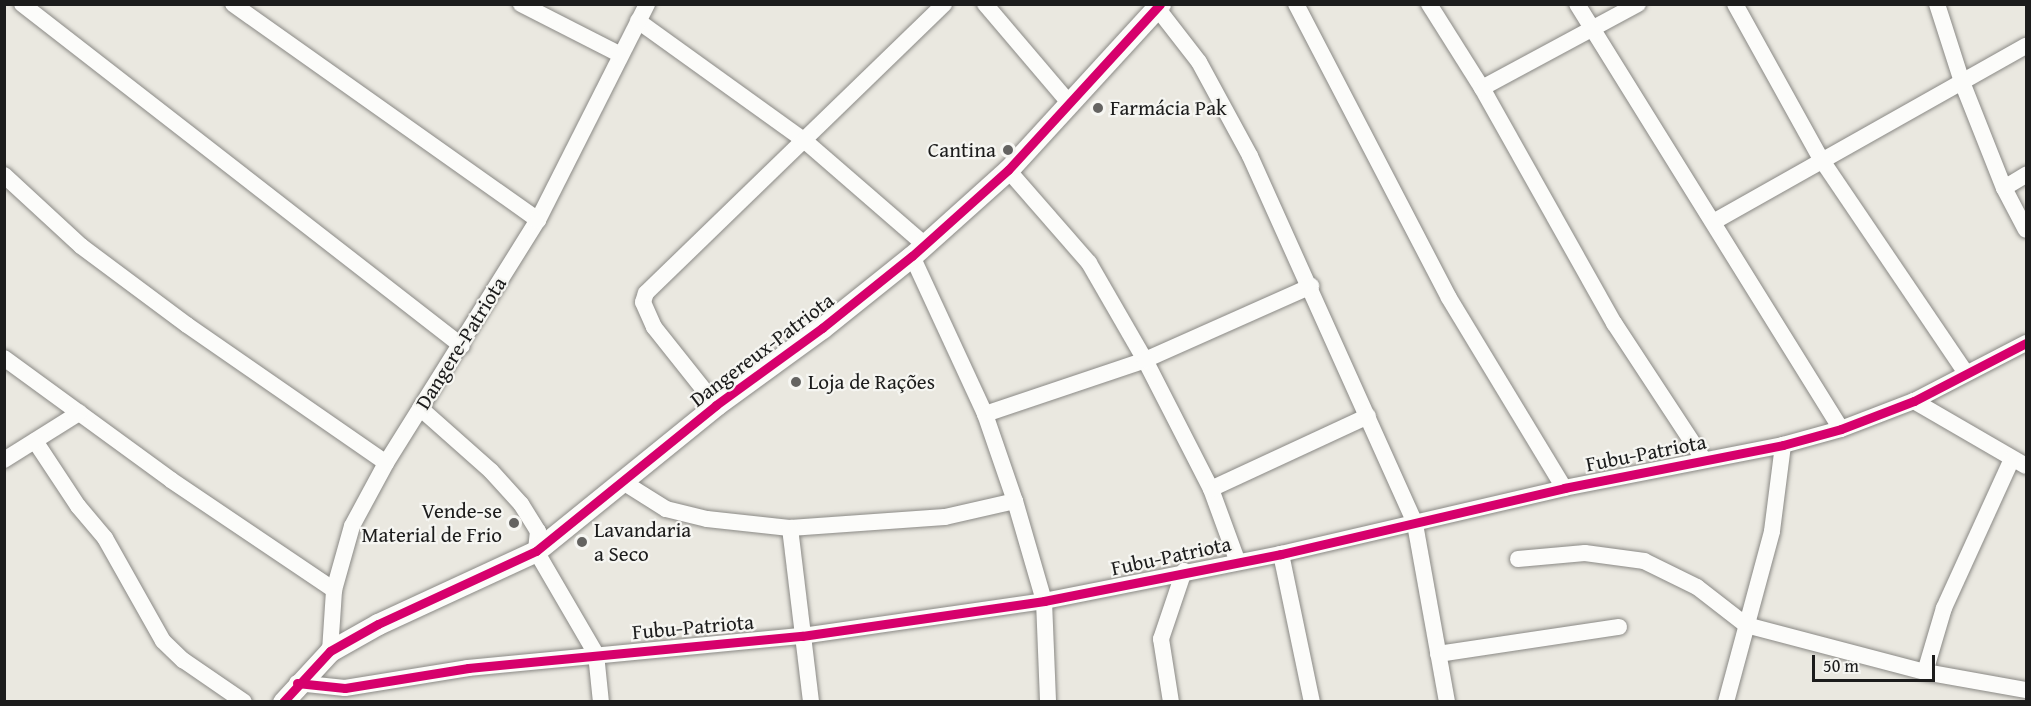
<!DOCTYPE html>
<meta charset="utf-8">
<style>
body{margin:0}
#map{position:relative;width:2031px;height:706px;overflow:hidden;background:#eae8e0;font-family:"Gentium Book Plus",serif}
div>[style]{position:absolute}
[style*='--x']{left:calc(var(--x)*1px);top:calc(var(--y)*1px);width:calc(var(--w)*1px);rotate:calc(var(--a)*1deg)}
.roads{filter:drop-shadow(0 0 2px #8a8985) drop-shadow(0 0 2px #8a8985)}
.minor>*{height:16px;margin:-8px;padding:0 8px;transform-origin:8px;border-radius:8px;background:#fcfcfa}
.tertiary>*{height:21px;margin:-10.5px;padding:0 10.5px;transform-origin:10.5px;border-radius:10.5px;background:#fcfcfa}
.cycleway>*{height:9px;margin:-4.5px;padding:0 4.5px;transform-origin:4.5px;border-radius:4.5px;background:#d6006c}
.dots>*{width:16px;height:16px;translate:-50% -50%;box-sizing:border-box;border:3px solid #f6f6f2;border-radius:50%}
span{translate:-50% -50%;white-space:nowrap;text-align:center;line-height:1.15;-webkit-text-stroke:4.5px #f6f6f2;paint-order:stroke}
.poi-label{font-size:21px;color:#1c1c1c}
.left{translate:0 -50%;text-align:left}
.right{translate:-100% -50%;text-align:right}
.street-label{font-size:21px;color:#1c1c1c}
.frame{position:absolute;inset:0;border:6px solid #1c1c1c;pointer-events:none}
.scale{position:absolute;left:1812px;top:655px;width:123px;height:27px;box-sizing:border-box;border:3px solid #1c1c1c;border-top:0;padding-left:8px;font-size:18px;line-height:21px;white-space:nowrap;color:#1c1c1c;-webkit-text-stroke:4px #f6f6f2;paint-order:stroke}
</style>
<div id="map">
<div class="roads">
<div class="minor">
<i style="--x:22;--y:4;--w:557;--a:37.86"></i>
<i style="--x:233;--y:4;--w:374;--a:35.3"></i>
<i style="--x:521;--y:4;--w:110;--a:27"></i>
<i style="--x:985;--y:4;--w:131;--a:49.6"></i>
<i style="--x:1154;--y:4;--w:73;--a:52.2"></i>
<i style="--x:1199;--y:62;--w:107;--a:61.5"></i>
<i style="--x:1250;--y:156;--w:403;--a:65.8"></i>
<i style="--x:1415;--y:524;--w:181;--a:79.8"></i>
<i style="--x:1296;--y:4;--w:331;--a:62.5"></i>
<i style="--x:1449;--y:298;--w:222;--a:58.8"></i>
<i style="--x:1429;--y:4;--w:99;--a:57.8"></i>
<i style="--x:1482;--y:88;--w:270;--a:60.7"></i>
<i style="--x:1614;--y:323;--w:164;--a:56.7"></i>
<i style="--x:1577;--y:4;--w:500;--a:58.15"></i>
<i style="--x:1735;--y:4;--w:177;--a:61"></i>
<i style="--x:1821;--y:159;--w:258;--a:55.9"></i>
<i style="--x:1937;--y:4;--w:82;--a:72.2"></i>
<i style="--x:1962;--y:82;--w:114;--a:68.4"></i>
<i style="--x:2004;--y:188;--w:47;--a:62.4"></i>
<i style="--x:638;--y:21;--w:206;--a:35.7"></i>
<i style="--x:805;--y:141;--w:159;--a:40.9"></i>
<i style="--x:1482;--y:88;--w:177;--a:-28.3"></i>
<i style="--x:1008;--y:170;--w:123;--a:48.9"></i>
<i style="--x:1089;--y:263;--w:112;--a:60"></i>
<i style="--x:1145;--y:360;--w:145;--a:62.9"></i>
<i style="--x:1211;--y:489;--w:76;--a:69.9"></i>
<i style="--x:4;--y:175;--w:105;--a:42.7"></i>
<i style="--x:81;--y:246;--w:132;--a:36.7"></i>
<i style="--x:187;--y:325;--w:242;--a:34.7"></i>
<i style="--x:2004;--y:188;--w:26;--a:-31"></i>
<i style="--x:1715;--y:221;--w:357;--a:-29.4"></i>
<i style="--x:912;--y:256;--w:174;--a:65.2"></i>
<i style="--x:985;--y:414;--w:92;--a:71"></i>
<i style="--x:1015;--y:501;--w:104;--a:73.8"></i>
<i style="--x:1044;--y:601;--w:101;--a:87.7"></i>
<i style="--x:4;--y:358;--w:207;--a:36.1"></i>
<i style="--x:171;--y:480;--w:197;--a:34"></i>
<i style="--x:1914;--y:401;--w:129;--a:30.1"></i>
<i style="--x:716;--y:405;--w:100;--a:-128.5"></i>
<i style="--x:654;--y:327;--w:27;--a:-114"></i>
<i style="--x:643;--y:302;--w:9;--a:-72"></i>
<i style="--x:646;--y:293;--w:415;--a:-44.1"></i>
<i style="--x:420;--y:408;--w:95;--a:41.6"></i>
<i style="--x:491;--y:471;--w:45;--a:47.7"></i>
<i style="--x:521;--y:504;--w:32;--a:58"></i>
<i style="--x:538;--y:531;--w:20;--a:96"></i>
<i style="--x:536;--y:551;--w:119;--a:59.8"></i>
<i style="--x:596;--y:654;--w:48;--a:84.1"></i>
<i style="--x:985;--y:414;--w:169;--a:-18.6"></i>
<i style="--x:1145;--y:360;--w:182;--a:-24"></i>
<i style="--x:35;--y:441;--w:78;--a:56.5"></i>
<i style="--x:78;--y:506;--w:42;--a:49.8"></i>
<i style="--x:105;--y:538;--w:118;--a:60.6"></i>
<i style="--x:163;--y:641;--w:28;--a:44"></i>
<i style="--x:183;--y:660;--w:74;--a:34.5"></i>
<i style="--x:4;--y:460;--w:89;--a:-32.1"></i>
<i style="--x:623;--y:482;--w:51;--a:32.1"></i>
<i style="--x:666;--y:509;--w:42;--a:13.7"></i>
<i style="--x:707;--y:519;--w:83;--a:6.2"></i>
<i style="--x:790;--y:528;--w:155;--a:-4.1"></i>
<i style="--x:945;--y:517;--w:72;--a:-12.9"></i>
<i style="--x:1211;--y:489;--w:173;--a:-24.9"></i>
<i style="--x:790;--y:528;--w:175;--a:83.1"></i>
<i style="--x:1281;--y:554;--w:151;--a:78.2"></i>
<i style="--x:1518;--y:559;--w:67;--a:-5.1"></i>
<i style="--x:1585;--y:553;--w:60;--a:7.7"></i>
<i style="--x:1644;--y:561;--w:59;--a:26.1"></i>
<i style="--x:1697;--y:587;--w:62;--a:37.8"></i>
<i style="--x:1746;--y:625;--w:185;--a:14.7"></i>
<i style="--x:1925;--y:672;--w:67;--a:-73.5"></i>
<i style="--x:1944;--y:608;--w:164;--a:-65.5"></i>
<i style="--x:330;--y:651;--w:61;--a:-86.2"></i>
<i style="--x:334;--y:590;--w:66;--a:-74.3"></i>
<i style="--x:352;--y:526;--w:72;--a:-61.6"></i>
<i style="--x:386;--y:463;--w:287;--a:-58"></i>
<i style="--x:538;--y:220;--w:242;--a:-63.2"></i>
<i style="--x:1438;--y:654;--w:183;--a:-8.5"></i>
<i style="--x:1925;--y:672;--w:103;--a:10.1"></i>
<i style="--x:297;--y:683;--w:48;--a:5.9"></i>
<i style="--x:345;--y:688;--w:125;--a:-9.2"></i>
<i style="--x:468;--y:668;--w:336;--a:-5.5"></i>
<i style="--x:802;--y:636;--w:245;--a:-8.2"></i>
<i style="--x:1044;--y:601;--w:242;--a:-11.2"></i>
<i style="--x:1281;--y:554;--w:291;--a:-13.1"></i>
<i style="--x:1564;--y:488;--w:223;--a:-11.1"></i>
<i style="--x:1783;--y:445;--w:60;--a:-15.4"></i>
<i style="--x:1841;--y:429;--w:78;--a:-21"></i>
<i style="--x:1914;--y:401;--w:126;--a:-27.4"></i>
<i style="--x:1171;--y:702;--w:64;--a:-99"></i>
<i style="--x:1161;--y:639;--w:72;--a:-71.3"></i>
<i style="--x:1726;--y:702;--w:177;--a:-74.9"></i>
<i style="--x:1772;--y:531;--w:87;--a:-82.7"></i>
</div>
<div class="tertiary">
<i style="--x:283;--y:702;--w:69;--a:-47.3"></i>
<i style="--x:330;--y:651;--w:55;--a:-29.4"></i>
<i style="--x:378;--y:624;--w:174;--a:-24.8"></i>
<i style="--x:536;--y:551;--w:232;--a:-39"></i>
<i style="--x:716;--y:405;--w:131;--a:-36"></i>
<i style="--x:822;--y:328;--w:115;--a:-38.7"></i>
<i style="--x:912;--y:256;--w:129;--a:-41.9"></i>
<i style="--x:1008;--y:170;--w:225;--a:-47.5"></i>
</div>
</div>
<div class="cycleway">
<i style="--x:297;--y:683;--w:48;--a:5.9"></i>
<i style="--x:345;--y:688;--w:125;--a:-9.2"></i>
<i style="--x:468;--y:668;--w:336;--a:-5.5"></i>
<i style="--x:802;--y:636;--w:245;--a:-8.2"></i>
<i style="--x:1044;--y:601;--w:242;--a:-11.2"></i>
<i style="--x:1281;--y:554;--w:291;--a:-13.1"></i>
<i style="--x:1564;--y:488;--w:223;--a:-11.1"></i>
<i style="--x:1783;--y:445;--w:60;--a:-15.4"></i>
<i style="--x:1841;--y:429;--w:78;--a:-21"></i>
<i style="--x:1914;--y:401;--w:126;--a:-27.4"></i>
<i style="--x:283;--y:702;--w:69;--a:-47.3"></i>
<i style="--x:330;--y:651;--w:55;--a:-29.4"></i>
<i style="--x:378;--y:624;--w:174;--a:-24.8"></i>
<i style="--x:536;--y:551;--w:232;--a:-39"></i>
<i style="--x:716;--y:405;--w:131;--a:-36"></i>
<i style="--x:822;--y:328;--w:115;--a:-38.7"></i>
<i style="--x:912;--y:256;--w:129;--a:-41.9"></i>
<i style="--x:1008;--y:170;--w:225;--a:-47.5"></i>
</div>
<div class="dots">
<i style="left:1098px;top:108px;background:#646361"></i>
<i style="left:1008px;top:150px;background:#646361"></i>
<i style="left:796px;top:382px;background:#646361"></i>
<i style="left:514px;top:523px;background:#646361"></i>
<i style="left:582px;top:542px;background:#646361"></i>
</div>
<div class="poi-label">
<span class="left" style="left:1110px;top:108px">Farmácia Pak</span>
<span class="right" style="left:996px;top:150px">Cantina</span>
<span class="left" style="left:808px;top:382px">Loja de Rações</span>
<span class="right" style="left:502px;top:523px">Vende-se<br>Material de Frio</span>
<span class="left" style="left:594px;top:542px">Lavandaria<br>a Seco</span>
</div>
<div class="street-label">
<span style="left:461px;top:343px;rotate:-58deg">Dangere-Patriota</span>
<span style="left:762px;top:350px;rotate:-37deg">Dangereux-Patriota</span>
<span style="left:1646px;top:453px;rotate:-11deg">Fubu-Patriota</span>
<span style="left:1171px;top:556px;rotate:-12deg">Fubu-Patriota</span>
<span style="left:693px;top:627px;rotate:-5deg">Fubu-Patriota</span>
</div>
<div class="frame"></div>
<div class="scale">50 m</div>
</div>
